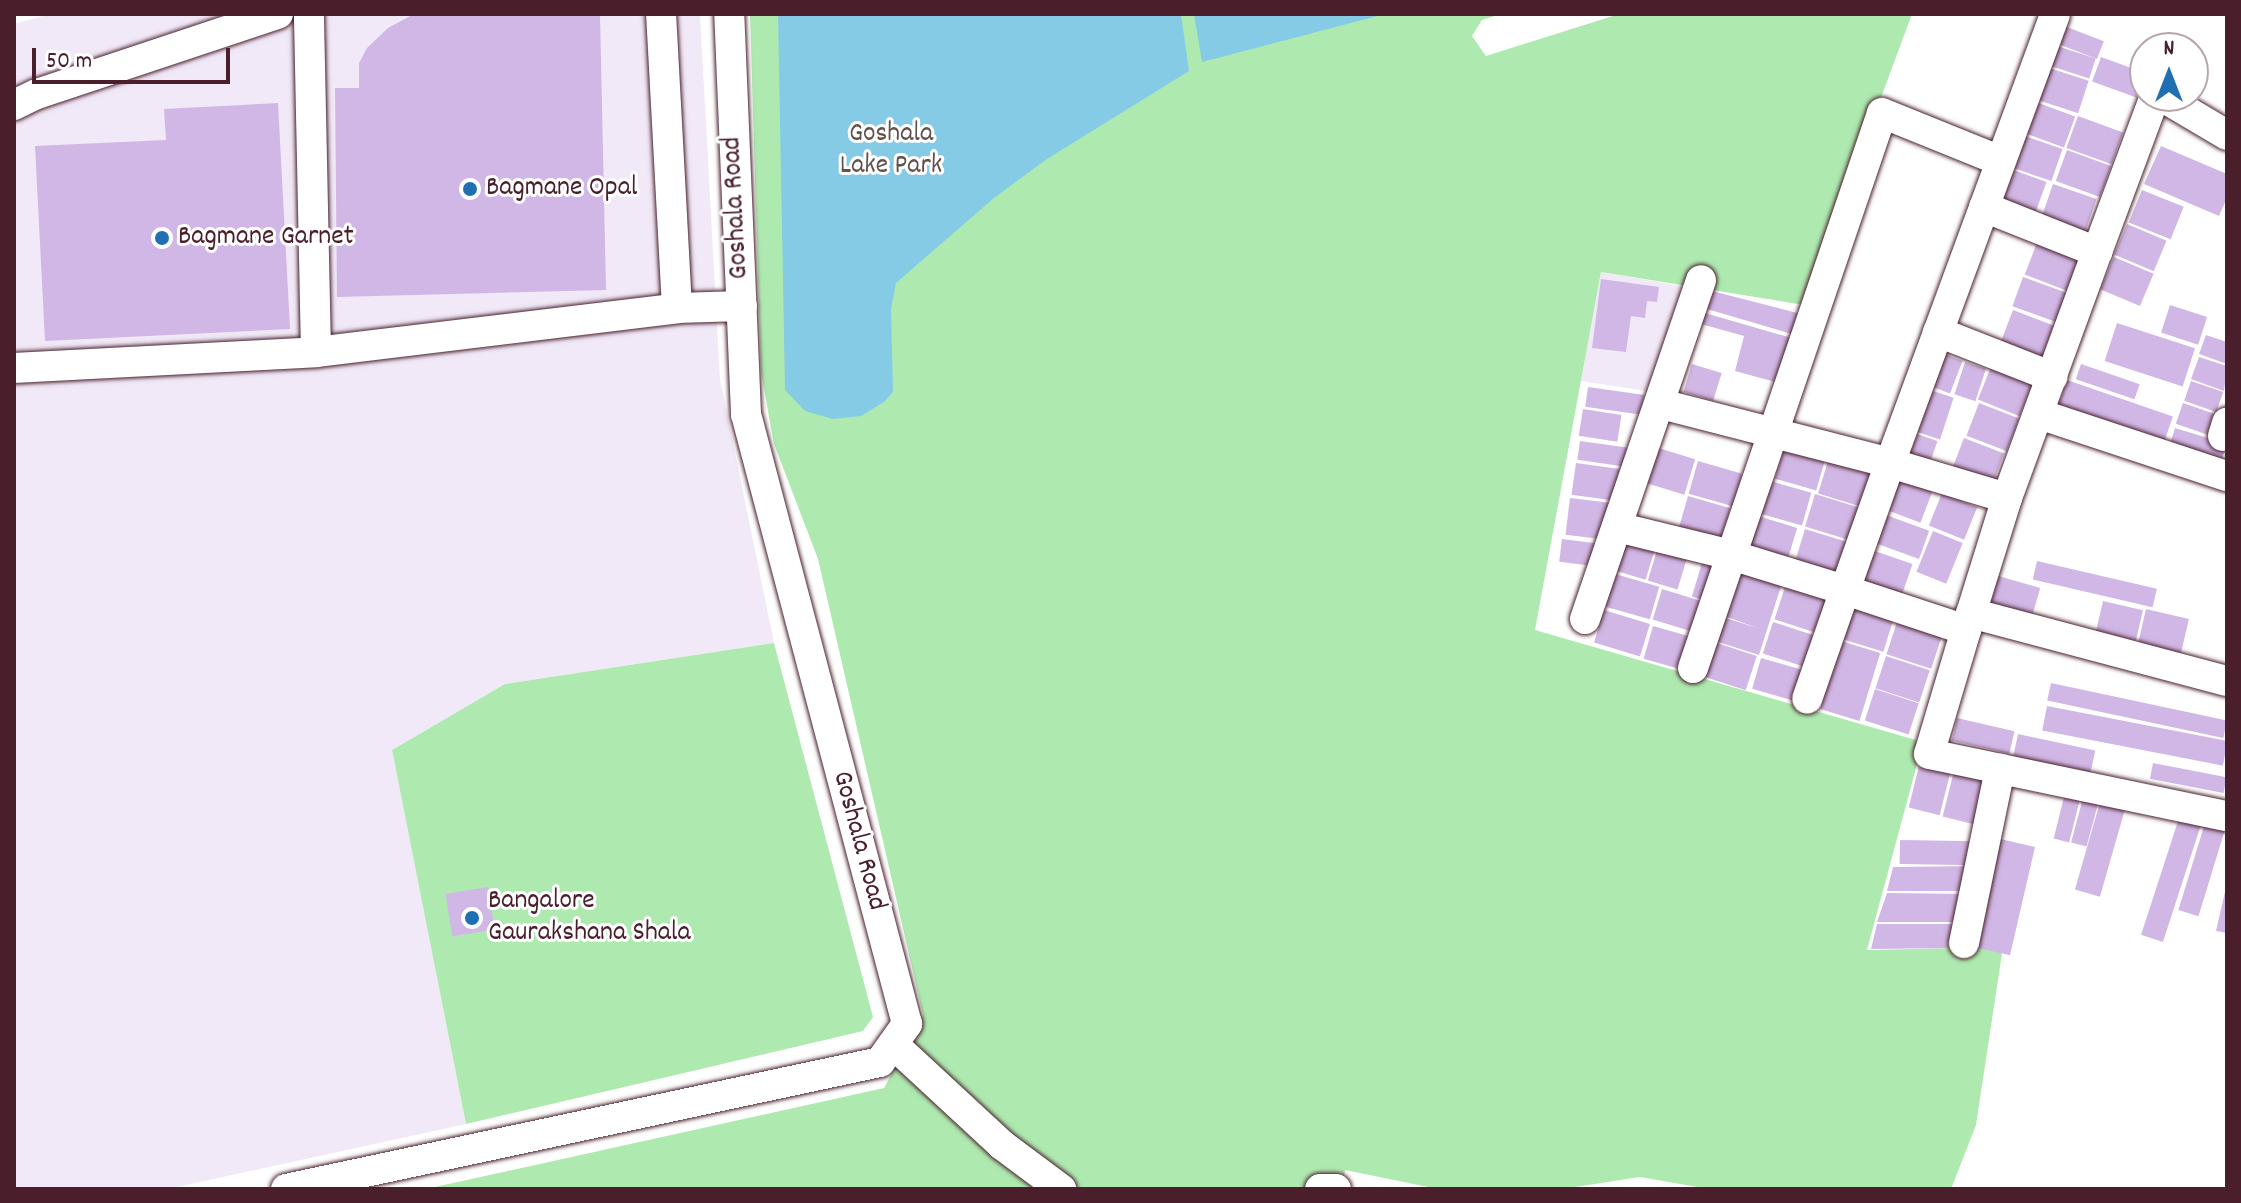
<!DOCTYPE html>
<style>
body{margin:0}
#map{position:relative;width:2241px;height:1203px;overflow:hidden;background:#fff;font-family:Dekko,sans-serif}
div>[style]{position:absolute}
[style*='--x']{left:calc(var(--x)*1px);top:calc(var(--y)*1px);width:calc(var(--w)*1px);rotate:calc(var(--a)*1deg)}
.built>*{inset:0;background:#f1e9f7}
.green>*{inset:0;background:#aeeab0}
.water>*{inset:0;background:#85cbe6}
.building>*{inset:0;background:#d1b7e5;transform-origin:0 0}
.roads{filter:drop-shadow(0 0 2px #4a1f2b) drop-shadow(0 0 2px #4a1f2b)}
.minor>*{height:30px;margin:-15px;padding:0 15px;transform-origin:15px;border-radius:15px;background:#fff}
.dots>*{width:22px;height:22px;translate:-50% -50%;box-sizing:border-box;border:4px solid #fff;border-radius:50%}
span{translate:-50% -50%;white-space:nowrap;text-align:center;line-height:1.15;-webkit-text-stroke:6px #fff;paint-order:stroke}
.park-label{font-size:28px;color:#63524c}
.poi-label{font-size:28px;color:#4a1f2b}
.left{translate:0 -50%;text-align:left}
.street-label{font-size:28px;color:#4a1f2b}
.frame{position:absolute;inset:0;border:16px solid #4a1f2b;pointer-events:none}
.north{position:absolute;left:2129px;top:32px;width:80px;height:80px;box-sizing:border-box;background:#fff;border:2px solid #b7a5aa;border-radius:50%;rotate:0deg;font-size:22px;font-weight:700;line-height:32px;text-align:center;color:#4a1f2b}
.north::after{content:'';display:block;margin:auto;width:28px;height:36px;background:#1f6fb2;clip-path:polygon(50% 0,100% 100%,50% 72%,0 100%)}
.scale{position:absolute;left:32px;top:48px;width:198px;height:36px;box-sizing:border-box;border:4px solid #4a1f2b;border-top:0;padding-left:10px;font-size:24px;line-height:28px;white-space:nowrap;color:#4a1f2b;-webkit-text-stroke:6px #fff;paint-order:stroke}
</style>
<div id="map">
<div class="built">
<i style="clip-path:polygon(50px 14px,700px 14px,720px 379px,774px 643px,505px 684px,392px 750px,466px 1124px,168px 1189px,14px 1189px,14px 24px)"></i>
<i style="clip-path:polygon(1601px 272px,1687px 287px,1653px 392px,1581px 381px)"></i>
</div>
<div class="green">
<i style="clip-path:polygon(750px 14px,1501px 14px,1482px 20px,1472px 36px,1486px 56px,1619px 14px,1912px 14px,1804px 305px,1601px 272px,1535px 630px,1923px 742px,1867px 950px,2003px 947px,1976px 1125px,1951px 1189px,1709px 1189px,1640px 1177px,1562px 1189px,1438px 1189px,1345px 1170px,1342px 1189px,426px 1189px,884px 1088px,923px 1015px,818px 559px,774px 444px,761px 372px)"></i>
<i style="clip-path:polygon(774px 643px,873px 1017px,863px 1031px,466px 1124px,392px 750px,505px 684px)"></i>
</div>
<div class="water">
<i style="clip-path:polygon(778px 14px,1181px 14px,1189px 71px,1047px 159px,994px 198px,896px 283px,891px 309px,893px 392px,884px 402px,861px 416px,833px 419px,805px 411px,785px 390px)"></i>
<i style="clip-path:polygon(1194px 14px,1385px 14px,1202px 62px)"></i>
</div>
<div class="building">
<i style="clip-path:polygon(414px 14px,600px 14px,606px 290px,337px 297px,335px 88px,359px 88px,359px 63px,367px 48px,388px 28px)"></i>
<i style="left:2059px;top:24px;width:48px;height:19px;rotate:21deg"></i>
<i style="left:2051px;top:44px;width:47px;height:21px;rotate:18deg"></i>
<i style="left:2101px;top:57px;width:47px;height:26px;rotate:20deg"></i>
<i style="left:2043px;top:66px;width:48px;height:34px;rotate:18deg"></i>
<i style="left:2033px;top:101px;width:45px;height:33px;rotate:20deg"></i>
<i style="clip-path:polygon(278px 103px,290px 329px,45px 341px,35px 146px,166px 140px,164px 109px)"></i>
<i style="left:2078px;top:116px;width:48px;height:34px;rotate:20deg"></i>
<i style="left:2019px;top:134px;width:46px;height:34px;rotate:19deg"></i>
<i style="clip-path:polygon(2161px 146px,2227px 174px,2227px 198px,2219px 216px,2144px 184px)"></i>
<i style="left:2067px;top:150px;width:47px;height:33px;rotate:20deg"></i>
<i style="left:2008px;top:168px;width:41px;height:35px;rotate:20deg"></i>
<i style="left:2053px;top:184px;width:46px;height:36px;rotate:19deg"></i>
<i style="left:2142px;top:190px;width:45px;height:35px;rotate:22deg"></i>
<i style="left:2127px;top:224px;width:43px;height:33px;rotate:23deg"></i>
<i style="left:2038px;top:240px;width:45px;height:37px;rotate:21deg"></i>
<i style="left:2114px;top:257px;width:43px;height:35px;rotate:23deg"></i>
<i style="left:2023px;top:277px;width:47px;height:31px;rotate:20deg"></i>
<i style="clip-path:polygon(1601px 279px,1659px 287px,1657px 302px,1647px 301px,1645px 318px,1631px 316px,1626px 352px,1592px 348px)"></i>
<i style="clip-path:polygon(1712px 291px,1801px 314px,1795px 335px,1707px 309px)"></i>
<i style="left:2170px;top:305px;width:39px;height:29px;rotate:18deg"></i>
<i style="left:2013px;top:310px;width:44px;height:35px;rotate:21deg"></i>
<i style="clip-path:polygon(1705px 313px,1795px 339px,1783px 384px,1735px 371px,1744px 336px,1701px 324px)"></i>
<i style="left:2117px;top:323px;width:82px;height:40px;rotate:18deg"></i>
<i style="clip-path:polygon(2206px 335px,2227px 342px,2227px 364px,2199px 354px)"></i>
<i style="left:1942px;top:353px;width:22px;height:35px;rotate:21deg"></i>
<i style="clip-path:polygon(2199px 357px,2227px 366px,2224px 391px,2191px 379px)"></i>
<i style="left:1965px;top:362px;width:22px;height:34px;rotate:18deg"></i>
<i style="left:1692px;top:364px;width:31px;height:29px;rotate:17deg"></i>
<i style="left:2081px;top:364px;width:62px;height:16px;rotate:19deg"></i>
<i style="left:1991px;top:367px;width:45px;height:35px;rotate:22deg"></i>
<i style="left:2067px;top:380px;width:112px;height:29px;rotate:19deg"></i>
<i style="left:2191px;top:381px;width:34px;height:21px;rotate:19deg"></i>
<i style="left:1588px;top:387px;width:57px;height:20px;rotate:8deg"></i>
<i style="left:1927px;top:389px;width:28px;height:44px;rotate:18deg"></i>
<i style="left:1979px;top:403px;width:43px;height:35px;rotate:21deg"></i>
<i style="left:2183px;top:403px;width:36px;height:22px;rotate:19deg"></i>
<i style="left:1583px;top:409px;width:39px;height:27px;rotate:9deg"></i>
<i style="left:2175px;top:428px;width:54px;height:21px;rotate:17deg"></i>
<i style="left:1911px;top:432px;width:28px;height:29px;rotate:19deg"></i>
<i style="left:1964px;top:438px;width:43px;height:34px;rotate:21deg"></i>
<i style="left:1580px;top:441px;width:49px;height:19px;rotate:8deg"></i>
<i style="left:1655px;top:447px;width:42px;height:37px;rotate:17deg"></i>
<i style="left:1784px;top:447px;width:43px;height:33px;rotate:16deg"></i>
<i style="left:1698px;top:461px;width:46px;height:34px;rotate:16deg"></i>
<i style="left:1828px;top:461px;width:45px;height:34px;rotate:17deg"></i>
<i style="left:1576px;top:463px;width:44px;height:32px;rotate:8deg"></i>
<i style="left:1893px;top:477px;width:42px;height:33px;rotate:21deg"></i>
<i style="left:1770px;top:481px;width:43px;height:34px;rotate:16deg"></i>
<i style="left:1942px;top:493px;width:38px;height:35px;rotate:22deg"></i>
<i style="left:1815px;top:494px;width:47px;height:34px;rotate:17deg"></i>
<i style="left:1688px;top:496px;width:44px;height:34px;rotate:16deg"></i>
<i style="left:1570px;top:498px;width:42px;height:37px;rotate:7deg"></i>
<i style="left:1886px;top:515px;width:46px;height:30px;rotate:20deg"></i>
<i style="left:1758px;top:516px;width:41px;height:36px;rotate:17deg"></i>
<i style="left:1805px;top:529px;width:45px;height:34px;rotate:17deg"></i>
<i style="left:1933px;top:531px;width:32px;height:44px;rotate:22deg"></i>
<i style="left:1562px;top:539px;width:38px;height:23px;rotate:7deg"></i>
<i style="left:1625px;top:541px;width:31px;height:31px;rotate:17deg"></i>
<i style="left:1658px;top:547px;width:31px;height:35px;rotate:17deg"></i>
<i style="left:1869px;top:549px;width:46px;height:36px;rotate:19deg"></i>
<i style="left:2037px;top:561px;width:123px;height:19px;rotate:13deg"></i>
<i style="left:1702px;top:563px;width:17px;height:35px;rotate:17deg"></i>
<i style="clip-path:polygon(1737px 571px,1781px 586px,1759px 655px,1712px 640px,1720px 616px,1760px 629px,1722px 615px)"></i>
<i style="left:1615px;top:574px;width:46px;height:34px;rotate:16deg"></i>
<i style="left:1995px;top:575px;width:47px;height:33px;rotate:16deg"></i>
<i style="left:1785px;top:587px;width:47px;height:34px;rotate:18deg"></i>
<i style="left:1662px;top:589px;width:47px;height:32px;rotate:17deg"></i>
<i style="left:2103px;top:601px;width:41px;height:31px;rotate:13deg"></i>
<i style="left:1850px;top:607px;width:45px;height:33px;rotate:17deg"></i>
<i style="left:2146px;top:609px;width:44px;height:36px;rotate:13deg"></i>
<i style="left:1604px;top:610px;width:48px;height:34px;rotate:17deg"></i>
<i style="left:1773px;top:622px;width:46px;height:33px;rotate:18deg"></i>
<i style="left:1897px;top:622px;width:47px;height:34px;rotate:18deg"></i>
<i style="left:1653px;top:626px;width:43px;height:34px;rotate:16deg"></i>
<i style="left:1841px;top:641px;width:41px;height:71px;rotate:17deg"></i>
<i style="left:1714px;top:642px;width:45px;height:36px;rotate:18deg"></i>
<i style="left:1886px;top:656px;width:46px;height:34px;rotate:18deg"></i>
<i style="left:1761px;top:658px;width:46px;height:32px;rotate:16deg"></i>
<i style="left:2051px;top:683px;width:180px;height:18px;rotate:12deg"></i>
<i style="left:1875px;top:689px;width:46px;height:33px;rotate:18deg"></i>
<i style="left:2047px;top:706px;width:184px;height:25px;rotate:11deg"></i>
<i style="left:1957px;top:718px;width:59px;height:23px;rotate:13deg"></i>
<i style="left:2018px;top:734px;width:79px;height:24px;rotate:12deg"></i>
<i style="left:1920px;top:762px;width:32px;height:47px;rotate:14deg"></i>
<i style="left:2153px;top:763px;width:75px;height:16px;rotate:11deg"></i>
<i style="left:1954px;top:771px;width:33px;height:47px;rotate:14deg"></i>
<i style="left:2065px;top:793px;width:16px;height:47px;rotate:14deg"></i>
<i style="left:2083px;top:798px;width:16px;height:46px;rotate:15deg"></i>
<i style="left:2100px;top:802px;width:26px;height:91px;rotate:16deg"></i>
<i style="left:2180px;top:815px;width:23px;height:126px;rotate:18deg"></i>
<i style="left:2205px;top:823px;width:21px;height:91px;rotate:17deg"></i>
<i style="left:1996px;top:838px;width:40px;height:111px;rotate:13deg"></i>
<i style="left:1900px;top:840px;width:77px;height:24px;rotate:1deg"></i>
<i style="clip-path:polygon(1974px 866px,1967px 891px,1887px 891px,1893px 867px)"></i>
<i style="clip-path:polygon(2227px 883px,2227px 933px,2216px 931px)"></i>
<i style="left:488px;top:887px;width:43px;height:43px;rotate:81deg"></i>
<i style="clip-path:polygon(1887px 893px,1968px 894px,1961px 922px,1877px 922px)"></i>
<i style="clip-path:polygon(1877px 924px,1961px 924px,1956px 948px,1871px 949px)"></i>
</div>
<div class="roads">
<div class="minor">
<i style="--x:2161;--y:96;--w:77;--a:30.6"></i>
<i style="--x:14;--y:105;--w:25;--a:-26"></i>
<i style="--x:37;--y:94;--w:254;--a:-18.4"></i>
<i style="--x:1984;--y:207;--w:122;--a:21.7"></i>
<i style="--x:2097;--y:252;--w:166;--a:-69.6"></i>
<i style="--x:677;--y:308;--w:65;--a:-1.8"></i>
<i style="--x:1938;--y:332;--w:123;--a:21.4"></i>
<i style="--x:316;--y:352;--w:364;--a:-6.9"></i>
<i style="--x:677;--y:308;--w:294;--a:-93.1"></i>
<i style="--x:14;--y:368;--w:302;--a:-3"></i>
<i style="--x:316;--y:352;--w:338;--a:-91.2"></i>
<i style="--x:1661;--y:404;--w:236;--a:14.4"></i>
<i style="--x:1890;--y:463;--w:122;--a:16.7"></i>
<i style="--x:2007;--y:498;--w:138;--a:107.3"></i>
<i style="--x:1966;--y:630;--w:127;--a:-161.7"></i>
<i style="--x:1845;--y:590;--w:135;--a:-70.5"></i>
<i style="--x:1890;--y:463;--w:478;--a:-69.8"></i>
<i style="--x:2039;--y:414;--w:198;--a:18.3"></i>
<i style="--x:2223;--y:436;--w:14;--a:-73"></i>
<i style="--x:2007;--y:498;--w:262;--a:-69.9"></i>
<i style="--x:1617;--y:527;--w:117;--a:13.8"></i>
<i style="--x:1731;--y:555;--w:119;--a:17.1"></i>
<i style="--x:1845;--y:590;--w:115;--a:109.2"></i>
<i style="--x:1971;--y:613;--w:265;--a:14.9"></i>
<i style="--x:1585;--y:619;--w:358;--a:-71.1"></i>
<i style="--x:1966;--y:630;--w:129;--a:106.6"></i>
<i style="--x:1929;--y:754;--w:304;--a:11.8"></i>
<i style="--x:1693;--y:668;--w:586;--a:-71.19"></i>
<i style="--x:1882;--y:113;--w:128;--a:22"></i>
<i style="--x:1964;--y:943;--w:178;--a:-78.3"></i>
<i style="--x:893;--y:1044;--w:149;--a:42.8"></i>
<i style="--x:1002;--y:1145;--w:74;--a:36.7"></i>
<i style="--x:286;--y:1189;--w:607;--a:-12.07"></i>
<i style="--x:880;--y:1062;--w:47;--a:-54.6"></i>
<i style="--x:907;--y:1024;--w:631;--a:-104.79"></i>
<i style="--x:746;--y:414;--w:400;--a:-92.4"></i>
<i style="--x:1320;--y:1189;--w:16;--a:0"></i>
</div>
</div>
<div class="dots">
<i style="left:470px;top:189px;background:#1f6fb2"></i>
<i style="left:162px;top:238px;background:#1f6fb2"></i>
<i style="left:472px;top:918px;background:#1f6fb2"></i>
</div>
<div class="park-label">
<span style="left:891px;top:151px">Goshala<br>Lake Park</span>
</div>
<div class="poi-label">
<span class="left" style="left:486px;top:189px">Bagmane Opal</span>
<span class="left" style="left:178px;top:238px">Bagmane Garnet</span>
<span class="left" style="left:488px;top:918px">Bangalore<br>Gaurakshana Shala</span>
</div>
<div class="street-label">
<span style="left:737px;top:208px;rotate:-93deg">Goshala Road</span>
<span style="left:858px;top:841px;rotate:75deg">Goshala Road</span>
</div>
<div class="frame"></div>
<div class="north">N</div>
<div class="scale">50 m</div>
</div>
